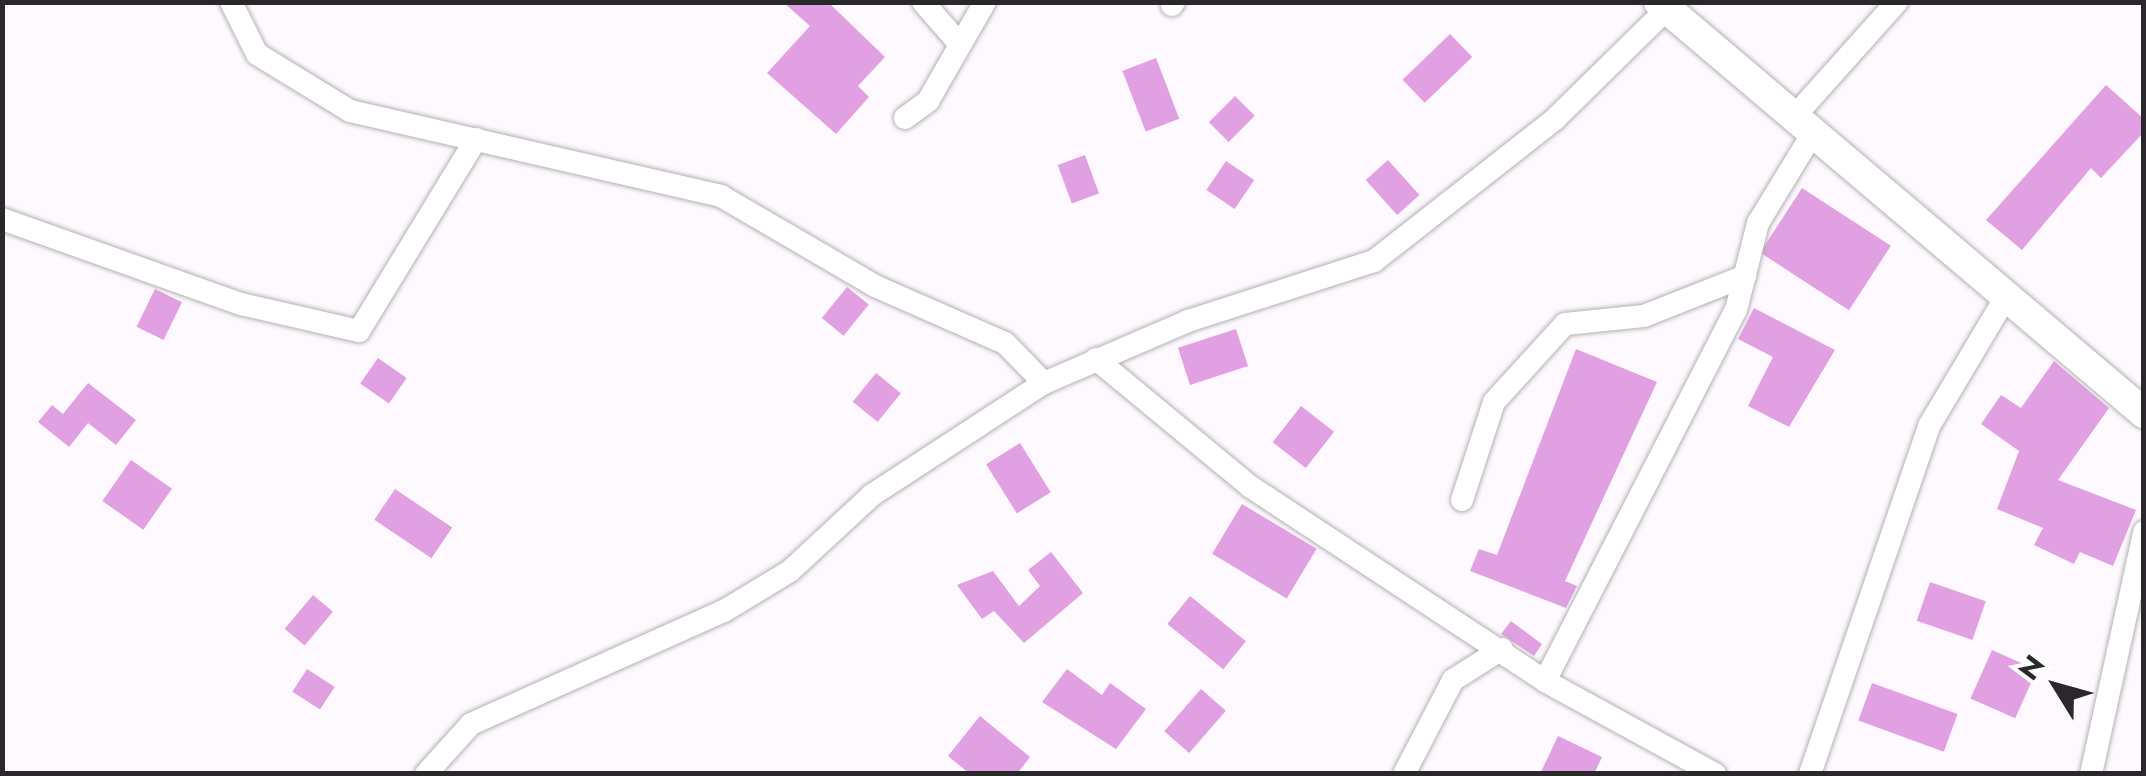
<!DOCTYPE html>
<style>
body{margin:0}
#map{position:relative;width:2146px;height:776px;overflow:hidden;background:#fef9fe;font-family:Jost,sans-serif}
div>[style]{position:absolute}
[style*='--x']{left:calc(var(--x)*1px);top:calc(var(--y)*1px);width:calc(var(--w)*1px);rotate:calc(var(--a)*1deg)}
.building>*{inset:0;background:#e0a0e2;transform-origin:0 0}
.roads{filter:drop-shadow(0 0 2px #b4b0b4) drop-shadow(0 0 2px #b4b0b4)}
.street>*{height:22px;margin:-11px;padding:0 11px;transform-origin:11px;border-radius:11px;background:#fff}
.secondary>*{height:30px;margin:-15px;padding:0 15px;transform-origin:15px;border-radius:15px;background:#fff}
span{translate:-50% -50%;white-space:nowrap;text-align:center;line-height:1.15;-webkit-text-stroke:8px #fff;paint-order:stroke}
.frame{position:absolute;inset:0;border:5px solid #2a282a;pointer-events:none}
.north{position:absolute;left:2006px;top:636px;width:100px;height:100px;-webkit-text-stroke:8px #fff;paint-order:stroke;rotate:307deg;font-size:28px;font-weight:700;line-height:40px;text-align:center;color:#2a282a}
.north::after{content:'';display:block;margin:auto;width:35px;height:45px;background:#2a282a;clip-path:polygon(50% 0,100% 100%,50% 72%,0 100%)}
</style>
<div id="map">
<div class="building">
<i style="clip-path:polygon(783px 2px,828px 2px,885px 57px,858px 86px,869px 97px,836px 134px,767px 73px,810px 26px)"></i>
<i style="left:1450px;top:34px;width:32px;height:66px;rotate:46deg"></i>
<i style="left:1156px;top:58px;width:65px;height:36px;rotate:69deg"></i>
<i style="clip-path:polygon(2106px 85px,2144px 119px,2144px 132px,2101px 178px,2091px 168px,2022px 250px,1986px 220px)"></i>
<i style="left:1235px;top:96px;width:28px;height:37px;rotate:45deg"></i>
<i style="left:1085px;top:155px;width:41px;height:29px;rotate:70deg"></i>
<i style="left:1388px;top:160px;width:47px;height:30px;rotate:48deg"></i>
<i style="left:1226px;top:161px;width:34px;height:35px;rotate:34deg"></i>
<i style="left:1802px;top:188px;width:106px;height:77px;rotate:33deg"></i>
<i style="left:847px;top:287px;width:28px;height:40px;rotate:39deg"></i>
<i style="left:155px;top:289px;width:30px;height:42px;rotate:26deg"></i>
<i style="clip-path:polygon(1754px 308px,1835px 350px,1789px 427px,1748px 406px,1773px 357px,1738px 339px)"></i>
<i style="left:1236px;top:329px;width:39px;height:61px;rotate:72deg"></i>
<i style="clip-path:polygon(1576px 349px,1657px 382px,1565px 581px,1577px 586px,1566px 608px,1470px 571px,1479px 549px,1497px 555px)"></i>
<i style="left:378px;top:358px;width:35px;height:31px;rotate:35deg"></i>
<i style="clip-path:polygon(2054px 361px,2109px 408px,2058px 480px,2136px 510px,2113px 566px,2080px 552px,2074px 564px,2034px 545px,2043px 528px,1997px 509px,2019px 451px,1981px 424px,2001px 395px,2021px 408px)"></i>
<i style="left:876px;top:373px;width:32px;height:37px;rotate:39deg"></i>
<i style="clip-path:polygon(88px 383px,136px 420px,116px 445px,88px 423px,69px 447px,38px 422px,52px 405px,63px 414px)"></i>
<i style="left:1301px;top:406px;width:42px;height:46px;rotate:38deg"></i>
<i style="left:1020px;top:443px;width:58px;height:40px;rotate:58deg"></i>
<i style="left:131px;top:460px;width:50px;height:50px;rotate:35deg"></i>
<i style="left:395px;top:489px;width:69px;height:37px;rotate:34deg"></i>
<i style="left:1242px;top:504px;width:87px;height:58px;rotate:31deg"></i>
<i style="clip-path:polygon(1051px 552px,1083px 593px,1024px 643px,994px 611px,982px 619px,957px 585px,993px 571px,1019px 606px,1040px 586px,1028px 570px)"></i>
<i style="left:1930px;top:582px;width:59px;height:41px;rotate:19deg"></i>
<i style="left:313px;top:595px;width:26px;height:44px;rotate:40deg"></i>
<i style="left:1190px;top:596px;width:72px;height:36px;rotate:39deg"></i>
<i style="clip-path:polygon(1511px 621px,1542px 644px,1534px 656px,1501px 634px)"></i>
<i style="left:1992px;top:650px;width:49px;height:53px;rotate:24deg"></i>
<i style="left:307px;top:669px;width:33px;height:27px;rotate:33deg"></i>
<i style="clip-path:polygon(1067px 669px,1102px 695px,1110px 683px,1146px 709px,1116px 749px,1042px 702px)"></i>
<i style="left:1872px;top:683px;width:91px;height:40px;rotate:20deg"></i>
<i style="left:1201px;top:689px;width:33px;height:56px;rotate:41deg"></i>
<i style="clip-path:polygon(980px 716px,1030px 757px,1017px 774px,970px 774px,948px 756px)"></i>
<i style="clip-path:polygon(1558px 736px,1602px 757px,1594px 774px,1540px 774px)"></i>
</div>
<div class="roads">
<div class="street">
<i style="--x:231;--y:2;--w:58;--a:63.4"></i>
<i style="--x:257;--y:54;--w:109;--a:31.5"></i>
<i style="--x:350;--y:111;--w:381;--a:12.9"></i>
<i style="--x:721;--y:196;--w:178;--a:30.3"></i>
<i style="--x:875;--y:286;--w:142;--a:23.7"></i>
<i style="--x:1005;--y:343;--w:56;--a:45.7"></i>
<i style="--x:923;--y:2;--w:52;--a:48.9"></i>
<i style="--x:1172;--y:5;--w:4;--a:-56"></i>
<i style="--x:1794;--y:117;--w:154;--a:-48.2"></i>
<i style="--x:905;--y:118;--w:29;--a:-36"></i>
<i style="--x:928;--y:101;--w:114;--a:-60.1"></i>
<i style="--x:2;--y:219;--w:254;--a:19.6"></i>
<i style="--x:241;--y:304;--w:121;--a:12.9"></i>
<i style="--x:359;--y:331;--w:225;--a:-58.6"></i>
<i style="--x:1096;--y:359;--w:201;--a:39.6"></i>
<i style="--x:1251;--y:487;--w:352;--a:33.4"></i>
<i style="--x:1545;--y:681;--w:194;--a:28.7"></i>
<i style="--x:1462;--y:500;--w:103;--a:-71.9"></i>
<i style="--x:1494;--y:402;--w:105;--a:-47.7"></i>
<i style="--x:1565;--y:324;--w:79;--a:-5.8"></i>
<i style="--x:1644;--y:316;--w:109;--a:-21.6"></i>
<i style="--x:1545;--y:681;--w:417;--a:-62.8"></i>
<i style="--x:1736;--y:310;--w:90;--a:-75.8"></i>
<i style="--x:1758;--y:223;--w:105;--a:-58.6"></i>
<i style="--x:426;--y:774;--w:67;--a:-48"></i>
<i style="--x:471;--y:724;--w:277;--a:-24.1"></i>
<i style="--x:724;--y:611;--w:77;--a:-31.2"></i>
<i style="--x:790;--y:571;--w:112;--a:-42.8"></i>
<i style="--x:872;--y:495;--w:205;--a:-33.1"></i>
<i style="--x:1044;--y:383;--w:157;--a:-23.3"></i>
<i style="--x:1188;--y:321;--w:195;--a:-17.9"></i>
<i style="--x:1374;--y:261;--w:230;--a:-38.1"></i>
<i style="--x:1555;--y:119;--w:167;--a:-44.5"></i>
<i style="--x:1404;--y:774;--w:106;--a:-62.5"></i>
<i style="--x:1453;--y:680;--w:58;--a:-32.3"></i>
<i style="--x:1810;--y:774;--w:368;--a:-71.1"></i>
<i style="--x:1929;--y:426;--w:150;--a:-59.2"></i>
<i style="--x:2091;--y:774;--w:248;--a:-77.6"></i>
</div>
<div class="secondary">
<i style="--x:1659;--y:2;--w:636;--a:40.28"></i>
</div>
</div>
<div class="frame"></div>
<div class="north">N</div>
</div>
